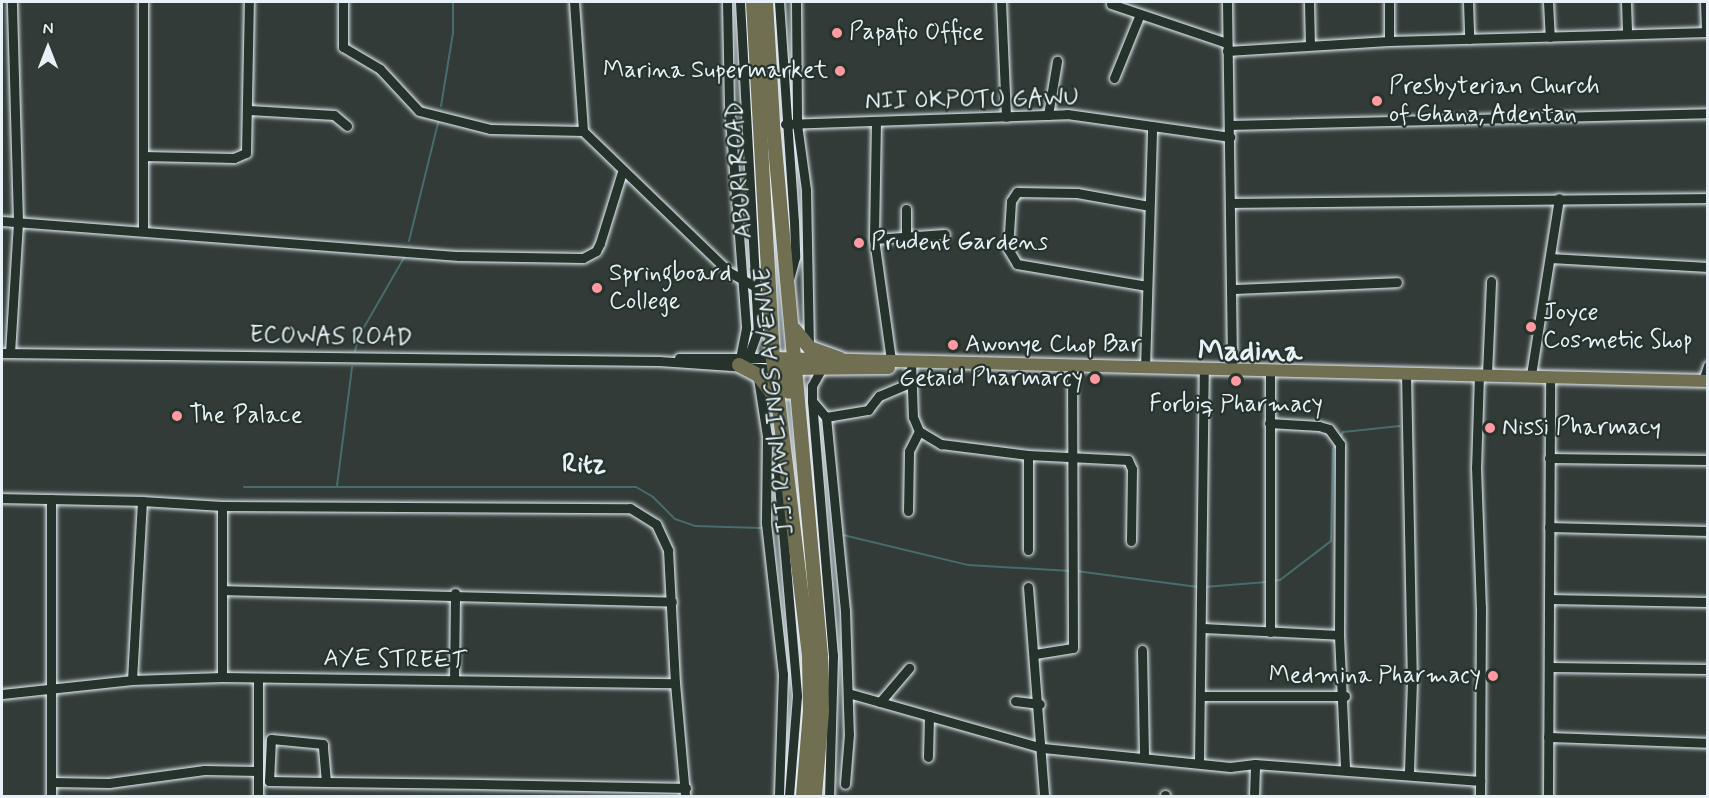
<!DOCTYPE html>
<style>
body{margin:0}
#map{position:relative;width:1709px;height:798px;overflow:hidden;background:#323b37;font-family:Mynerve,sans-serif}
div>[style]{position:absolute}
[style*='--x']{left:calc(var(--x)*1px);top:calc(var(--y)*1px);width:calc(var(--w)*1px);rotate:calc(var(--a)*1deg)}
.stream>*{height:2px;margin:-1px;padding:0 1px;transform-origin:1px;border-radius:1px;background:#486c6c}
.roads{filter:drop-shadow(0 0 2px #e8f1f8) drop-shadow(0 0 2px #e8f1f8)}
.minor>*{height:9px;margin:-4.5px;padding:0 4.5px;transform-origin:4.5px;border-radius:4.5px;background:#26332d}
.major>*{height:12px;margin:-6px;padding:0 6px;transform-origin:6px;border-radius:6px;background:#716f52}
.highway>*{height:14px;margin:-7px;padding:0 7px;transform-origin:7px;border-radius:7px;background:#716f52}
.dots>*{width:16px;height:16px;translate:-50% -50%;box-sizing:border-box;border:3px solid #26332d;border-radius:50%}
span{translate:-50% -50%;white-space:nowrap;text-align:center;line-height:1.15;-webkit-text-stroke:4.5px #26332d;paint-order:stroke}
.poi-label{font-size:24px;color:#e8f1f8}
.left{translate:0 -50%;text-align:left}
.right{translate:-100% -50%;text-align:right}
.street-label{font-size:24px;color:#e8f1f8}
.neighbourhood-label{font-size:26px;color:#e8f1f8;font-weight:700}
.district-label{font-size:30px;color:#e8f1f8;font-weight:700}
.frame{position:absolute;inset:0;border:3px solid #e8f1f8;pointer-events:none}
.north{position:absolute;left:18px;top:18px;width:60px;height:60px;-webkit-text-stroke:4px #26332d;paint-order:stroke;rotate:0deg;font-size:16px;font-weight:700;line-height:24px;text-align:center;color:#e8f1f8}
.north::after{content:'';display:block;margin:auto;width:21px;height:27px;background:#e8f1f8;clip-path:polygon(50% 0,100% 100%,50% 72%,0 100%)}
</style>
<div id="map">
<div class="stream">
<i style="--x:441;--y:106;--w:74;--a:-80.7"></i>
<i style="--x:453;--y:33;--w:31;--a:-90"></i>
<i style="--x:409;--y:241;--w:122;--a:-76.2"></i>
<i style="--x:355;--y:351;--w:16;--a:-75"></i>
<i style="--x:359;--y:336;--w:92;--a:-60.1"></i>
<i style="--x:1340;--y:438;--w:7;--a:-63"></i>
<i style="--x:1343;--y:432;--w:57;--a:-6"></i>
<i style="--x:337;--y:486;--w:120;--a:-82.8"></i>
<i style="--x:244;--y:487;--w:392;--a:0"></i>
<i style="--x:636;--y:487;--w:20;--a:30"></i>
<i style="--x:653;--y:497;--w:31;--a:45"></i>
<i style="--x:675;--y:519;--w:21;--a:19"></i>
<i style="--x:695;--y:526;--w:66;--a:1.7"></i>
<i style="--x:843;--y:535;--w:129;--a:13.5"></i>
<i style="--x:968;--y:565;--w:103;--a:3.3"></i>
<i style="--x:1076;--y:571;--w:123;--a:7.5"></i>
<i style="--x:1273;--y:581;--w:7;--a:-8"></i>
<i style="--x:1280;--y:580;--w:64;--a:-37.4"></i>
<i style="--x:1331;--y:541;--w:92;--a:-88.8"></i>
<i style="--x:1333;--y:449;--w:7;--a:-56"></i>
<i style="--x:1204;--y:587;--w:63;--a:-4.5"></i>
</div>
<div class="roads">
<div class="minor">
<i style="--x:143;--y:2;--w:229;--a:90"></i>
<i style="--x:343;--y:2;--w:45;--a:90"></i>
<i style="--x:343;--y:47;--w:43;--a:30.7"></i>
<i style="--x:380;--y:69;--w:57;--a:47.1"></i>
<i style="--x:419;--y:111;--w:73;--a:14.2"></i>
<i style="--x:490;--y:129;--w:93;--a:1.2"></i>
<i style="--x:574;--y:2;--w:129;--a:86"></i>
<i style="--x:583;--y:131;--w:203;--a:44"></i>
<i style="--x:729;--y:272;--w:31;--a:29"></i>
<i style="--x:727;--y:2;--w:103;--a:88.9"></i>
<i style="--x:729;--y:105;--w:224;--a:85.6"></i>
<i style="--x:746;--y:328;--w:32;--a:101"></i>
<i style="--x:740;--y:2;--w:328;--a:86.9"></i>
<i style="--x:758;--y:330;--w:32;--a:110"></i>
<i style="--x:779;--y:2;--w:220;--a:86.1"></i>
<i style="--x:794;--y:221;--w:36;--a:88"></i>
<i style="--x:795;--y:257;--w:24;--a:105"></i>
<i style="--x:796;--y:2;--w:122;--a:89.5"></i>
<i style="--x:797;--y:124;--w:67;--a:82.2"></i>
<i style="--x:806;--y:190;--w:156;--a:88.9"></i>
<i style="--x:1001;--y:2;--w:115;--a:87.5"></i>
<i style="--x:1227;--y:2;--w:367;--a:89.2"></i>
<i style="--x:1309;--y:2;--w:43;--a:88.7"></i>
<i style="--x:1389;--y:2;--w:39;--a:90"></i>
<i style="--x:1468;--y:2;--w:37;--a:88"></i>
<i style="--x:1548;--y:2;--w:35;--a:87"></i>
<i style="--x:1626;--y:2;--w:32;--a:88"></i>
<i style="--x:1705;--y:2;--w:30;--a:88"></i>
<i style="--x:1111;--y:4;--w:122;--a:18.6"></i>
<i style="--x:1227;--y:51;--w:162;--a:-3.5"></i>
<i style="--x:1389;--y:41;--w:319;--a:-1.6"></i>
<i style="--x:1114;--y:78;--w:69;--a:-67.9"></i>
<i style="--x:249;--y:110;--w:85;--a:3.4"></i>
<i style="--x:334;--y:115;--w:17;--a:40"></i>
<i style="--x:1048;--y:115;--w:55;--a:-80.5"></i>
<i style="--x:876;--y:121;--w:118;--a:91"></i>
<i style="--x:874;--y:239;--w:122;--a:82"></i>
<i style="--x:785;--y:124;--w:282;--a:-2"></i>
<i style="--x:1067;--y:114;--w:165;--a:8"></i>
<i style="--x:1229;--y:125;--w:479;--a:-1.4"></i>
<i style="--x:143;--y:156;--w:91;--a:1.3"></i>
<i style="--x:234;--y:158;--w:13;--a:-23"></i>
<i style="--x:246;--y:153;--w:151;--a:-88.9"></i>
<i style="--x:1231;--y:203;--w:477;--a:-0.6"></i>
<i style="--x:2;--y:221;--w:458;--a:4.4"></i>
<i style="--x:459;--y:256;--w:124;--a:0.9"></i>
<i style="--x:583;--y:258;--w:15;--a:-28"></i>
<i style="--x:596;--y:251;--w:9;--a:-63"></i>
<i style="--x:600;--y:243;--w:74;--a:-72.8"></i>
<i style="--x:906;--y:237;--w:28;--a:-90"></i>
<i style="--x:874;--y:239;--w:71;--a:-4"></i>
<i style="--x:1550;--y:258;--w:158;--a:3.3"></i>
<i style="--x:1147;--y:286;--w:132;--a:-170.4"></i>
<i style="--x:1017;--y:264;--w:17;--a:-121"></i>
<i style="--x:1008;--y:249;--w:48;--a:-86.4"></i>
<i style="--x:1011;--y:201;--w:11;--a:-56"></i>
<i style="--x:1017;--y:192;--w:60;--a:1"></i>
<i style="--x:1077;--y:193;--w:73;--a:10.2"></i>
<i style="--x:1233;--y:289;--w:164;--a:-2.4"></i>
<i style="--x:2;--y:353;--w:657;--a:0.7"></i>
<i style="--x:659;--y:361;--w:116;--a:3.9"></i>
<i style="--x:10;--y:353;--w:132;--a:-86.5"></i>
<i style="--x:18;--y:221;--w:219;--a:-91.6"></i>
<i style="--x:679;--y:358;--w:94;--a:0"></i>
<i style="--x:911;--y:361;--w:56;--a:88"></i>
<i style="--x:913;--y:417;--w:15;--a:67"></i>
<i style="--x:919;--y:431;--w:26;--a:31"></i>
<i style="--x:941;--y:444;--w:88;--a:7.2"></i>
<i style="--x:1028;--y:455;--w:100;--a:2.9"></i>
<i style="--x:1128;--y:460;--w:10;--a:66"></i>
<i style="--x:1132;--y:469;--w:72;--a:90.8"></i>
<i style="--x:823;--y:366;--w:23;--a:119"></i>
<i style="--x:812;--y:386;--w:15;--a:90"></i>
<i style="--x:812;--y:401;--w:255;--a:85.3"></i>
<i style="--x:833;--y:655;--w:141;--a:91.6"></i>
<i style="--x:1145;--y:368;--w:242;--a:-88.3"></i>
<i style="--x:1270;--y:371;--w:261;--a:90"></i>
<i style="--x:1406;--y:373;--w:308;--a:88.9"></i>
<i style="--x:1412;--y:681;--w:92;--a:91.9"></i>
<i style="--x:1479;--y:374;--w:93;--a:91.8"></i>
<i style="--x:1476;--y:467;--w:140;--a:88"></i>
<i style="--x:1481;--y:607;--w:189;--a:90.3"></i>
<i style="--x:1487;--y:374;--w:93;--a:-87.5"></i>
<i style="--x:1531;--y:375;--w:179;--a:-81"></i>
<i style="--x:758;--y:378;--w:59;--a:81.2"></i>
<i style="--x:767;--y:436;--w:87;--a:90.7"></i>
<i style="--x:766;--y:523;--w:152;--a:83.6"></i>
<i style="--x:783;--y:674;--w:122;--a:91.9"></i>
<i style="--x:1703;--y:381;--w:16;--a:-72"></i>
<i style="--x:812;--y:401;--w:21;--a:49"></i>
<i style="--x:826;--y:417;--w:194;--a:84.4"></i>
<i style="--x:845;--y:610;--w:124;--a:88.2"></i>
<i style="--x:849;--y:734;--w:50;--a:94.6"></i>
<i style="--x:826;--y:417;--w:43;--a:-9.5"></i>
<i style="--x:868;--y:410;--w:18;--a:-52"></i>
<i style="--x:879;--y:396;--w:33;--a:-23"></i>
<i style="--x:1269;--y:423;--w:50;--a:3.4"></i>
<i style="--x:1319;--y:426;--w:10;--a:17"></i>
<i style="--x:1329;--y:429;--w:19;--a:54"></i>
<i style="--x:1340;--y:444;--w:191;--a:90.3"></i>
<i style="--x:1339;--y:635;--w:134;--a:87.4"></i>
<i style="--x:781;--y:452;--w:21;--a:98"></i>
<i style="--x:778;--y:473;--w:224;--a:85.1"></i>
<i style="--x:797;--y:696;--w:100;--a:94.6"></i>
<i style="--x:1028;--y:455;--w:95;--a:90"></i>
<i style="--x:1549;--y:458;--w:159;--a:0.7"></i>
<i style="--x:2;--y:498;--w:140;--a:1.2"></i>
<i style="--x:142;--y:501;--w:179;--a:93.2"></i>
<i style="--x:51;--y:499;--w:297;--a:90"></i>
<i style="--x:142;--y:501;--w:80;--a:3.6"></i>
<i style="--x:222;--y:506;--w:408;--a:0.3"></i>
<i style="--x:630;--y:508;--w:31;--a:32"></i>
<i style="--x:656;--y:524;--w:29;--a:65"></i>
<i style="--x:668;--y:550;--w:133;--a:87"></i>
<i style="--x:908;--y:511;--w:60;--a:-89"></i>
<i style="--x:909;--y:451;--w:22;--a:-63"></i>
<i style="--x:1549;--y:527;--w:159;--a:1.4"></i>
<i style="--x:1028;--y:587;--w:210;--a:85.6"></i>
<i style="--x:223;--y:590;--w:449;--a:1.5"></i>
<i style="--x:1549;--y:599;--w:159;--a:1.1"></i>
<i style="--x:1203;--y:628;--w:136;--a:2.9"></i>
<i style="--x:1142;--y:650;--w:105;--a:88.9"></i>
<i style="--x:1035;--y:654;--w:38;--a:-9"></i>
<i style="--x:1073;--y:648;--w:281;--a:-90.2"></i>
<i style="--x:1550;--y:667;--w:158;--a:0.7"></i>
<i style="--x:222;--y:677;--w:171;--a:-90"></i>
<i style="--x:258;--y:678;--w:118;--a:90"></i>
<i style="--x:454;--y:679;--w:86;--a:-89.3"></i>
<i style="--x:848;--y:693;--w:203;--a:15.8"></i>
<i style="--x:1043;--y:748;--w:188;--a:5.8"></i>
<i style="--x:1230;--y:767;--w:25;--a:-7"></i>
<i style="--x:1255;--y:764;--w:226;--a:4.3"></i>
<i style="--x:2;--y:694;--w:131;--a:-6.1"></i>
<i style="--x:132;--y:680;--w:90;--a:-1.9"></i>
<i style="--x:222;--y:677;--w:453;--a:0.8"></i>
<i style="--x:675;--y:683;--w:113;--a:84.9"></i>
<i style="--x:1203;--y:696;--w:142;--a:0"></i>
<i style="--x:1015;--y:701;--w:25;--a:7"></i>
<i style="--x:880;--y:702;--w:45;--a:-49.5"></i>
<i style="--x:1548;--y:737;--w:160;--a:2.1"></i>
<i style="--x:928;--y:757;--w:41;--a:-88.6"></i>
<i style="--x:1199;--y:762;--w:393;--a:-89.3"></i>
<i style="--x:51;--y:782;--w:58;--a:1"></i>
<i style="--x:109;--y:783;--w:96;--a:-7.8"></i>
<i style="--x:204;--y:770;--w:54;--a:1.1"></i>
<i style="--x:326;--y:782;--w:38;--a:-95"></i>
<i style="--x:323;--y:744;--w:52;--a:-174.5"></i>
<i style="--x:271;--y:739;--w:42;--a:92.7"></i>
<i style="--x:269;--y:781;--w:57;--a:1"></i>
<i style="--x:326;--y:782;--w:156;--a:0.7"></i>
<i style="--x:482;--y:784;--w:204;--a:1.1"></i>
<i style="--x:1165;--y:796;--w:1;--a:-90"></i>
<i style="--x:1254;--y:796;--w:32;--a:-88"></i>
<i style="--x:1548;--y:796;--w:420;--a:-89.7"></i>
</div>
<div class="major">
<i style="--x:773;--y:358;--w:935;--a:1.41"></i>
<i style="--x:786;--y:369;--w:103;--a:-0.6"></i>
</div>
<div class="highway">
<i style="--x:753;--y:2;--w:357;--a:86.8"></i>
<i style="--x:773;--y:358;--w:299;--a:83.1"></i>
<i style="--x:809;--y:655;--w:56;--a:89"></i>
<i style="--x:810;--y:711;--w:85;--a:94.7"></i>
<i style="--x:766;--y:2;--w:123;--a:86.7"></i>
<i style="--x:773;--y:125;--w:533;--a:84.83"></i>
<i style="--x:821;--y:656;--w:56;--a:89"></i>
<i style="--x:822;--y:712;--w:84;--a:94.8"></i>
<i style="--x:794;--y:329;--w:25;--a:50"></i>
<i style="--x:810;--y:348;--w:32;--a:20"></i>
<i style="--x:773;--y:358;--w:16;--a:43"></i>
<i style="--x:785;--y:369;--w:23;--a:80"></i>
<i style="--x:739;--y:365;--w:21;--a:28"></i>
<i style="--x:758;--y:375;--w:31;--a:52"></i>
</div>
</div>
<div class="dots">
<i style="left:837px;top:33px;background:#ff9aa2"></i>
<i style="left:840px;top:71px;background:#ff9aa2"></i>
<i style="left:1377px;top:101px;background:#ff9aa2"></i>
<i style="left:859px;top:243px;background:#ff9aa2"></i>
<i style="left:597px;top:288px;background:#ff9aa2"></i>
<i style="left:1531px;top:327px;background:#ff9aa2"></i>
<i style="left:953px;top:345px;background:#ff9aa2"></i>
<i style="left:1095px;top:379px;background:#ff9aa2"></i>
<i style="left:1236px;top:381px;background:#ff9aa2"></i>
<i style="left:177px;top:416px;background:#ff9aa2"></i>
<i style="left:1490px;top:428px;background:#ff9aa2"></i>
<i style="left:1493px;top:676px;background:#ff9aa2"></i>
</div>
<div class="poi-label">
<span class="left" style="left:849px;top:33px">Papafio Office</span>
<span class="right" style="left:828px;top:71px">Marina Supermarket</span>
<span class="left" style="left:1389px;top:101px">Presbyterian Church<br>of Ghana, Adentan</span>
<span class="left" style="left:871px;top:243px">Prudent Gardens</span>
<span class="left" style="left:609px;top:288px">Springboard<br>College</span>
<span class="left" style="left:1543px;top:327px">Joyce<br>Cosmetic Shop</span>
<span class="left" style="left:965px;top:345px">Awonye Chop Bar</span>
<span class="right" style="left:1083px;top:379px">Getaid Pharmarcy</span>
<span style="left:1236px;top:405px">Forbiq Pharmacy</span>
<span class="left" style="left:189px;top:416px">The Palace</span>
<span class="left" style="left:1502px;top:428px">Nissi Pharmacy</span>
<span class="right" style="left:1481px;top:676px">Medmina Pharmacy</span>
</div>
<div class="street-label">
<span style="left:972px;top:100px;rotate:-1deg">NII OKPOTU GAWU</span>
<span style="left:740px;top:170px;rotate:-94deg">ABURI ROAD</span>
<span style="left:331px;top:337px;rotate:1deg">ECOWAS ROAD</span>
<span style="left:775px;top:401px;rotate:-95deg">J.J. RAWLINGS AVENUE</span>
<span style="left:395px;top:660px;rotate:1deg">AYE STREET</span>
</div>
<div class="neighbourhood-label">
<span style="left:584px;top:466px">Ritz</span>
</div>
<div class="district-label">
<span style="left:1250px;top:352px">Madina</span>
</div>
<div class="frame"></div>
<div class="north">N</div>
</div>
